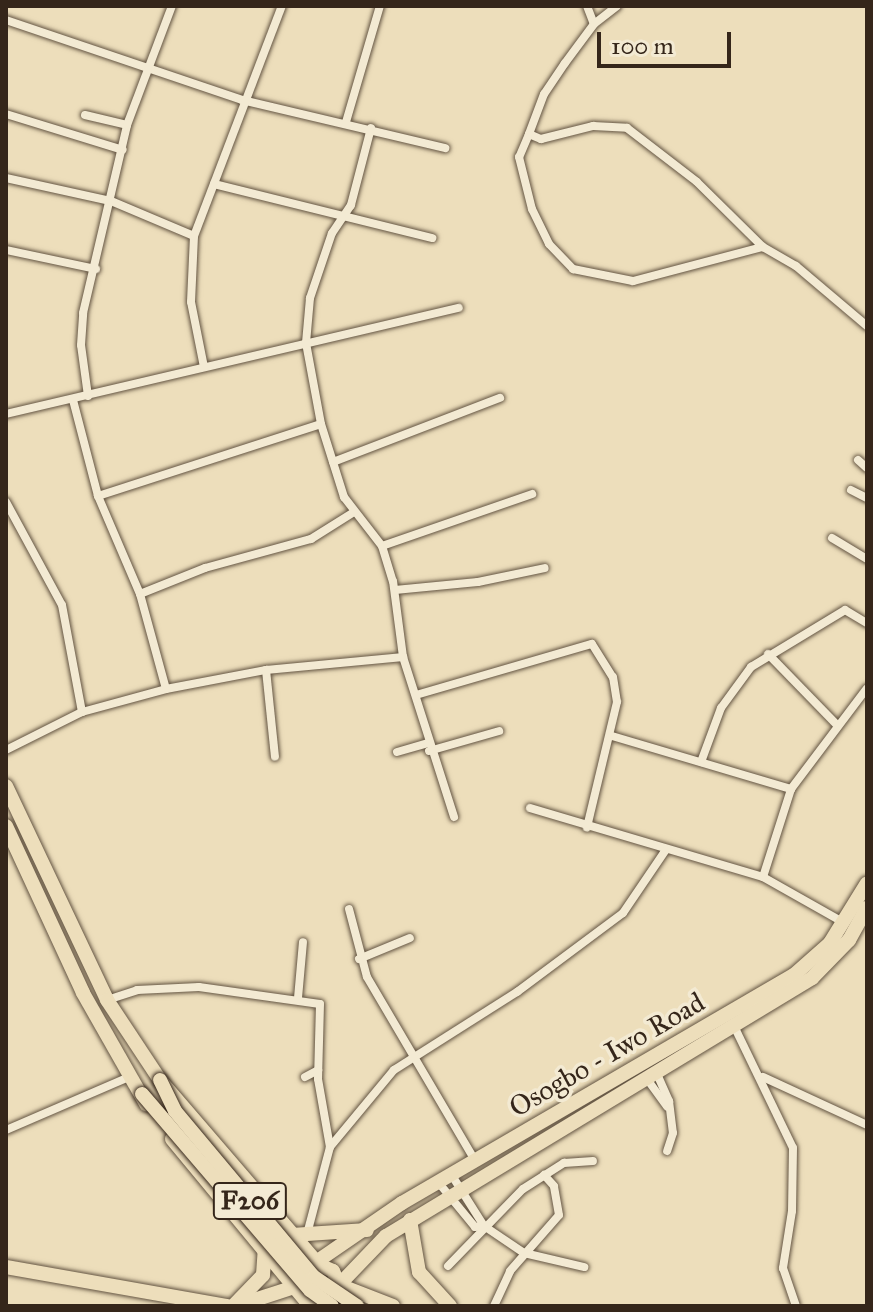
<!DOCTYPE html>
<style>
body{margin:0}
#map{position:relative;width:873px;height:1312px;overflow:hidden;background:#eddebb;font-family:"IM FELL Great Primer",serif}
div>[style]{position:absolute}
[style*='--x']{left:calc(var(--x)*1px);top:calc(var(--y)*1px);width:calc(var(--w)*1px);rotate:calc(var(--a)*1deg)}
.roads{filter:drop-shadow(0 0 2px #635442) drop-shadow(0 0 2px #635442)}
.street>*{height:8px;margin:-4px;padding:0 4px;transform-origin:4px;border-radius:4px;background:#f3ead3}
.primary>*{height:14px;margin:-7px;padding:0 7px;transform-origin:7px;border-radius:7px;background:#eddebb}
.bridges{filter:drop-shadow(0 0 2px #35261a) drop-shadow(0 0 2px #35261a)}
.primary-bridge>*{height:14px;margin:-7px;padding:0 7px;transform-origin:7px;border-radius:7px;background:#eddebb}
span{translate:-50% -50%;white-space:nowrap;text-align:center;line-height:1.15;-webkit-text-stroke:7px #f3ead3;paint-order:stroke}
.shield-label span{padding:2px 6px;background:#f3ead3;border:2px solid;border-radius:6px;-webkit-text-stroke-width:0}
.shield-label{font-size:26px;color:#35261a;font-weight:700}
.street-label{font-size:28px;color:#35261a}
.frame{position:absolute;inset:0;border:8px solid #35261a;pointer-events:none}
.scale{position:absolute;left:597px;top:32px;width:134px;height:36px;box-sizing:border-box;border:4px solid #35261a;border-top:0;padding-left:10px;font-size:24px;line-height:28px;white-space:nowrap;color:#35261a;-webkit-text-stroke:6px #f3ead3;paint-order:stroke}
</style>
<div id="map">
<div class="roads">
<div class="street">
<i style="--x:587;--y:6;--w:19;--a:69"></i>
<i style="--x:617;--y:6;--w:29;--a:142"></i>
<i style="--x:594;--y:24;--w:49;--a:126.6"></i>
<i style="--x:565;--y:63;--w:37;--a:124"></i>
<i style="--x:544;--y:94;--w:43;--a:110.6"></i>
<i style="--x:529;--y:134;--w:13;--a:23"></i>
<i style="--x:541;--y:139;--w:54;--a:-14"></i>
<i style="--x:593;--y:126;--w:34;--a:3"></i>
<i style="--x:627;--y:128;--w:88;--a:37.6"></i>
<i style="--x:697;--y:182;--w:93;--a:44.6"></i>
<i style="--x:763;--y:247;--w:38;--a:30"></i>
<i style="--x:796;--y:266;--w:93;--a:40.2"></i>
<i style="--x:6;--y:20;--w:249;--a:18.7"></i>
<i style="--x:242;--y:100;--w:209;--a:13.3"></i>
<i style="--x:6;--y:114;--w:122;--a:17.1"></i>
<i style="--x:85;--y:115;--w:43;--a:13.4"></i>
<i style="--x:346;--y:122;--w:121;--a:-73.7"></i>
<i style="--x:371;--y:128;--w:80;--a:104.6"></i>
<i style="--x:351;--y:205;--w:34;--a:124"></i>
<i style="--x:332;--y:233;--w:69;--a:108.7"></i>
<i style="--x:310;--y:298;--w:45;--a:95.1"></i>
<i style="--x:306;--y:343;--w:82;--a:79.5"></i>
<i style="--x:321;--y:424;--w:77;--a:72.5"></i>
<i style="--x:344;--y:497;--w:62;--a:52.2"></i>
<i style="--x:382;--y:546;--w:37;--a:73"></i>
<i style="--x:393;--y:581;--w:77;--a:82.5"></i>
<i style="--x:403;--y:657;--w:168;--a:72.3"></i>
<i style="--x:529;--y:134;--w:25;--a:113"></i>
<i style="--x:519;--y:157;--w:54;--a:76"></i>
<i style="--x:532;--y:209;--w:39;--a:64"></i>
<i style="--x:549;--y:244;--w:35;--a:46"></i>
<i style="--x:573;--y:269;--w:61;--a:11.3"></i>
<i style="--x:633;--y:281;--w:134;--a:-14.7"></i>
<i style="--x:6;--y:178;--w:107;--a:12.4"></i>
<i style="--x:111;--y:201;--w:90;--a:22.9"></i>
<i style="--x:214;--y:184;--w:225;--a:13.9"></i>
<i style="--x:6;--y:250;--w:92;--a:11.9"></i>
<i style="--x:204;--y:367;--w:66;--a:-101.3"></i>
<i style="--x:191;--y:302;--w:66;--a:-87.4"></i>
<i style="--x:194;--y:236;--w:246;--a:-69.1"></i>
<i style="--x:88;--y:396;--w:51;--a:-97.8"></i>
<i style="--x:81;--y:345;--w:32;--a:-86"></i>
<i style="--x:83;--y:313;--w:193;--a:-76.8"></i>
<i style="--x:127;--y:125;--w:127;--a:-69.3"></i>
<i style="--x:73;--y:400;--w:99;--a:75.4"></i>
<i style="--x:98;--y:496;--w:107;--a:66.8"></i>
<i style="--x:140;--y:594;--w:98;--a:74.7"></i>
<i style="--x:6;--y:414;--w:465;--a:-13.2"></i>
<i style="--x:858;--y:460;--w:12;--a:42"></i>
<i style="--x:333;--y:462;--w:179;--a:-21"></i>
<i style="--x:851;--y:490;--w:18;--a:27"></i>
<i style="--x:98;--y:496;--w:234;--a:-17.9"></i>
<i style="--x:6;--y:502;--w:117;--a:61.5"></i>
<i style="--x:62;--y:605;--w:109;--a:79.4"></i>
<i style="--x:832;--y:538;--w:41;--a:31"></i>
<i style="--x:382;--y:546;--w:159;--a:-19.1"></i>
<i style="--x:395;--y:590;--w:83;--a:-5.5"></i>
<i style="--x:478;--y:582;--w:68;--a:-11.8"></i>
<i style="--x:140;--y:594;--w:70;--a:-21.8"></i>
<i style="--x:205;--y:568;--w:110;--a:-15.3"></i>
<i style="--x:311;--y:539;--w:51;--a:-32.1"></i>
<i style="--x:768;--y:654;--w:98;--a:45.8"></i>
<i style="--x:266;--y:670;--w:87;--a:84.1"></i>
<i style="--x:416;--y:695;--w:183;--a:-16.2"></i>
<i style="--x:592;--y:644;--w:39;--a:58"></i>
<i style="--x:613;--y:677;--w:25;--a:81"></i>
<i style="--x:617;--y:702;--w:129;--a:103.5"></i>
<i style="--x:612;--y:736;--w:187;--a:16.5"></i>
<i style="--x:6;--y:750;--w:85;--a:-26.6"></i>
<i style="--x:82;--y:712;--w:87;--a:-15.3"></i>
<i style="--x:166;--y:689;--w:102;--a:-10.8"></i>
<i style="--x:266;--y:670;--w:138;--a:-5.4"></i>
<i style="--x:429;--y:751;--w:73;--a:-15.9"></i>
<i style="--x:397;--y:752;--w:32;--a:-16"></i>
<i style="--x:701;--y:762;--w:58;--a:-69.7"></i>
<i style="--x:721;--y:708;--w:51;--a:-53.8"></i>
<i style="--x:751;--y:667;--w:110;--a:-31.2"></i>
<i style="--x:845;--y:610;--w:26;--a:31"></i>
<i style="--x:530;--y:808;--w:243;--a:16.5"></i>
<i style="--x:763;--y:877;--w:92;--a:29.4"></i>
<i style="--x:763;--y:877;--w:92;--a:-72.3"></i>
<i style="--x:791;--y:789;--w:126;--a:-53"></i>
<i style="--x:349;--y:909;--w:70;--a:75.2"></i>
<i style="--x:367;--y:977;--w:212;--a:59.5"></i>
<i style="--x:359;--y:959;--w:55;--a:-22.4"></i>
<i style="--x:298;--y:998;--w:56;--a:-84.9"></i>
<i style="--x:107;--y:1000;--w:32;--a:-18"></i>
<i style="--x:137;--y:990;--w:62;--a:-2.8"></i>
<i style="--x:199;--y:987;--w:122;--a:8"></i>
<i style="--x:320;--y:1004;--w:75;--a:91.5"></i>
<i style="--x:318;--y:1079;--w:69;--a:80"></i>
<i style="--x:735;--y:1028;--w:133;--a:64.2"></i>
<i style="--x:793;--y:1148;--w:63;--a:90.9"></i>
<i style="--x:792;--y:1211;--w:58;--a:99"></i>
<i style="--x:783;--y:1268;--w:40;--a:71.1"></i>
<i style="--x:657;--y:1074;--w:30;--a:66"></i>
<i style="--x:669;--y:1101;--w:32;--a:83"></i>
<i style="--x:673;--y:1133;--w:19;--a:108"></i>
<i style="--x:305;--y:1077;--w:15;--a:-28"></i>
<i style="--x:763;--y:1077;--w:115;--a:24.8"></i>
<i style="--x:647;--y:1079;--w:34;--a:54"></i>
<i style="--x:6;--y:1130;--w:134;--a:-23.3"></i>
<i style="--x:451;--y:1174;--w:62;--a:57.6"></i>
<i style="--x:438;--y:1182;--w:58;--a:50.6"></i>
<i style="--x:475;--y:1227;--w:9;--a:-6"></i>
<i style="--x:484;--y:1226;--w:48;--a:34"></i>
<i style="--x:524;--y:1253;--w:62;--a:13.1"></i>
<i style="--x:307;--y:1234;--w:90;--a:-75.2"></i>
<i style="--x:330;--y:1147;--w:100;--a:-50.3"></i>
<i style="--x:394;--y:1070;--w:146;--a:-32.4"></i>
<i style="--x:517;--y:992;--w:132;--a:-36.7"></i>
<i style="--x:623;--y:913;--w:75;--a:-55.9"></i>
<i style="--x:448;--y:1266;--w:107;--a:-45.8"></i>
<i style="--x:523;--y:1189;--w:49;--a:-32.4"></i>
<i style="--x:564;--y:1163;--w:29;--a:-4"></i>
<i style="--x:494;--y:1306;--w:38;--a:-65"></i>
<i style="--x:510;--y:1271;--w:74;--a:-48.8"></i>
<i style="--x:559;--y:1215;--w:29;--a:-100"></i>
<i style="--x:554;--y:1186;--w:15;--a:-132"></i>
</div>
<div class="primary">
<i style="--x:6;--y:786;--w:237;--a:64.7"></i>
<i style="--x:107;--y:1000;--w:96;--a:56.5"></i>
<i style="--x:160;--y:1080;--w:244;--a:49.3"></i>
<i style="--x:319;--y:1265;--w:15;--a:23"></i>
<i style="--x:333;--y:1271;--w:15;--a:67"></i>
<i style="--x:339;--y:1285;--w:58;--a:21.3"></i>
<i style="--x:6;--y:826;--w:184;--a:65.2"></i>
<i style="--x:83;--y:993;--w:128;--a:60.4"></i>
<i style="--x:172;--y:1139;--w:217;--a:50.4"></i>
<i style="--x:410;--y:1220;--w:53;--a:80.2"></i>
<i style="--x:419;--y:1272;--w:46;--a:47.6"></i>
<i style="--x:292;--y:1235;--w:75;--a:-3.8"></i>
<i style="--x:6;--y:1267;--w:225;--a:10"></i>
<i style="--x:297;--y:1286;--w:16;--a:-68"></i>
<i style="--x:303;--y:1271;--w:120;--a:-34.5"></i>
<i style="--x:402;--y:1203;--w:453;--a:-30.2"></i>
<i style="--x:794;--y:975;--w:48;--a:-41.6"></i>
<i style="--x:830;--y:943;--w:70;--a:-58.3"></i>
<i style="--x:331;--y:1303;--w:20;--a:-66"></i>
<i style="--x:339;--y:1285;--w:68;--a:-46.2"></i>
<i style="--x:386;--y:1236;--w:498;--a:-31.2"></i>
<i style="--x:812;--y:978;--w:53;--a:-45.8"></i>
<i style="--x:849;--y:940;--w:37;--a:-61"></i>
<i style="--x:239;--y:1305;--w:61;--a:-18.1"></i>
<i style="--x:233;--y:1306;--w:43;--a:-45.9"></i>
<i style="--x:263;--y:1275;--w:27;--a:-86"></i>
</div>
</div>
<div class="bridges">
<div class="primary-bridge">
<i style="--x:160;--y:1080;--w:34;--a:64"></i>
<i style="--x:175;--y:1111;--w:217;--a:50.1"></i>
<i style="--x:314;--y:1277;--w:52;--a:34"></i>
<i style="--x:142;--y:1094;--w:258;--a:49.4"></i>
<i style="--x:310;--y:1290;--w:27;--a:36"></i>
</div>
</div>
<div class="shield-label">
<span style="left:250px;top:1201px">F206</span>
</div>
<div class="street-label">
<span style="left:607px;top:1055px;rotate:-30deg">Osogbo - Iwo Road</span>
</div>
<div class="frame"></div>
<div class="scale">100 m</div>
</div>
